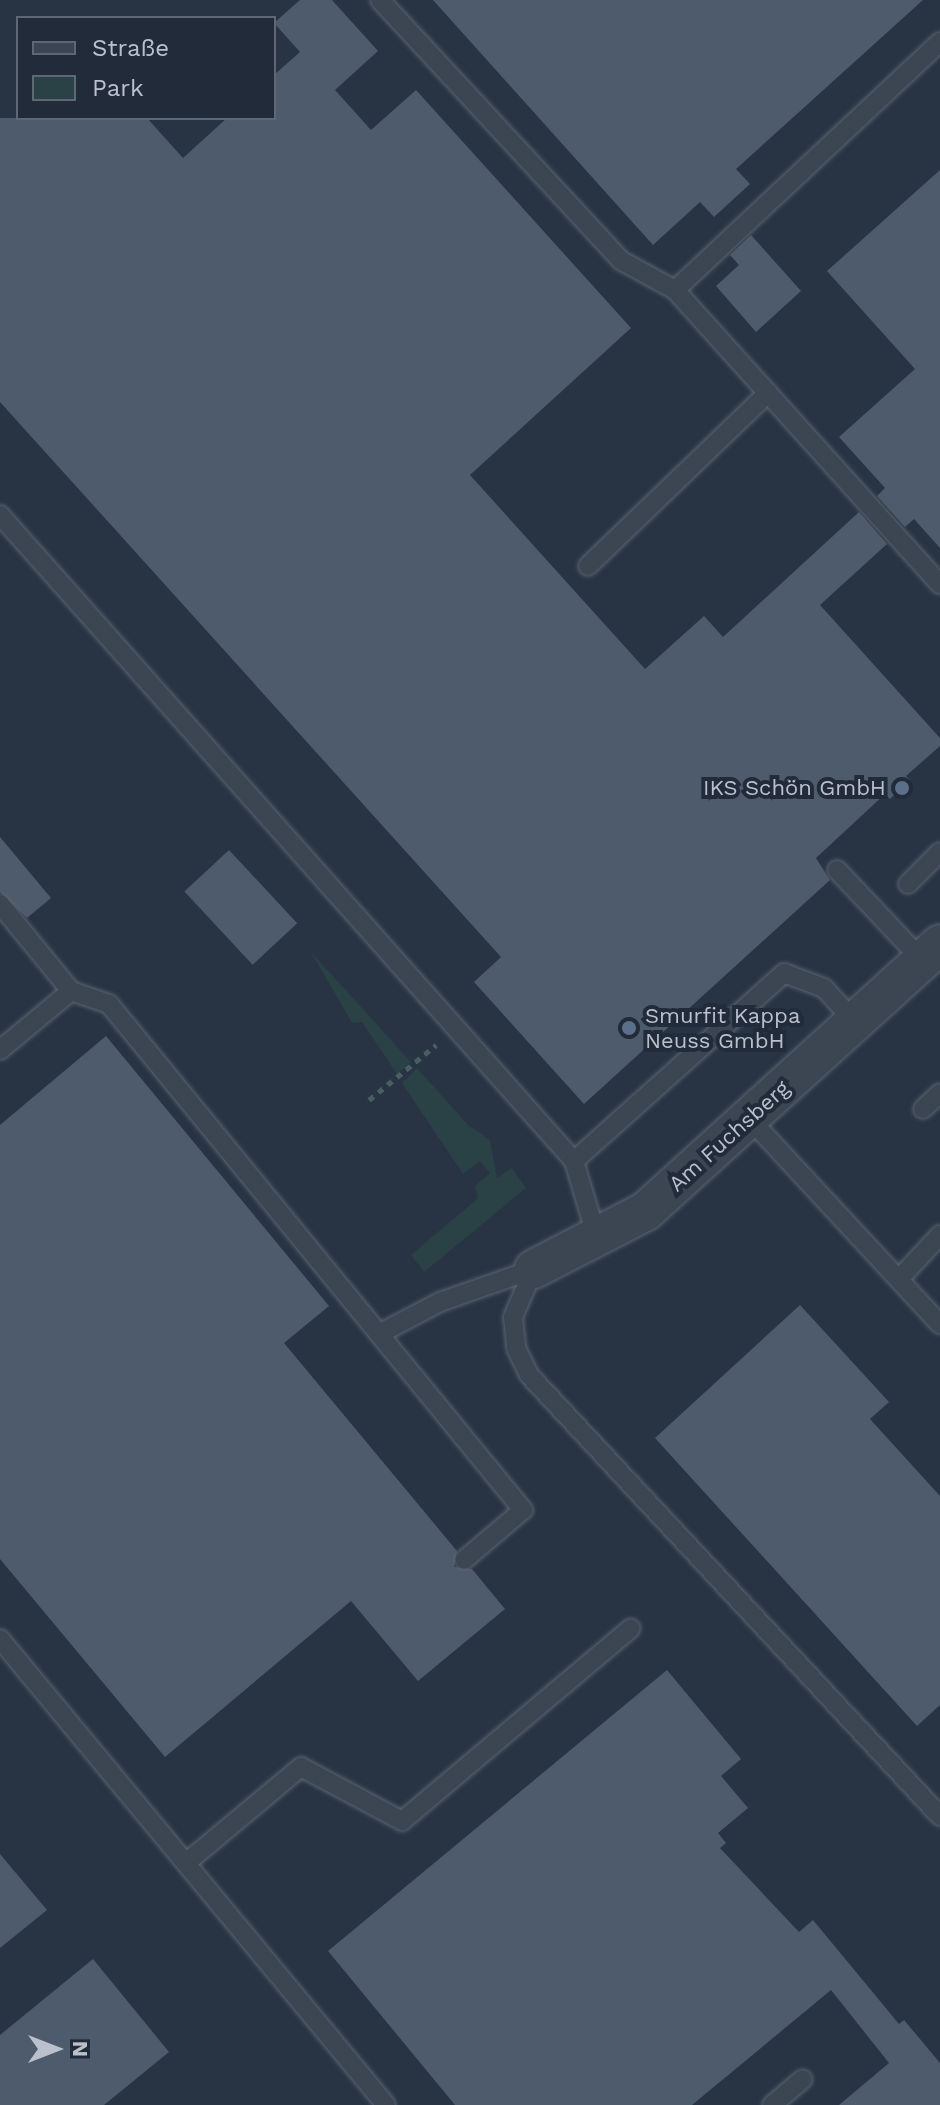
<!DOCTYPE html>
<meta charset="utf-8">
<style>
body{margin:0}
#map{position:relative;width:940px;height:2105px;overflow:hidden;background:#283444;font-family:"Work Sans",sans-serif}
div>[style]{position:absolute}
[style*='--x']{left:calc(var(--x)*1px);top:calc(var(--y)*1px);width:calc(var(--w)*1px);rotate:calc(var(--a)*1deg)}
.green>*{inset:0;background:#2a4145}
.building>*{inset:0;background:#4e5b6c;transform-origin:0 0}
.path>*{height:5px;margin-top:-2.5px;transform-origin:0;background:repeating-linear-gradient(90deg,#485e61 0 6px,transparent 0 12px)}
.roads{filter:drop-shadow(0 0 2px #5b6471) drop-shadow(0 0 2px #5b6471)}
.lane>*{height:18px;margin:-9px;padding:0 9px;transform-origin:9px;border-radius:9px;background:#3c4653}
.street>*{height:38px;margin:-19px;padding:0 19px;transform-origin:19px;border-radius:19px;background:#3c4653}
.dots>*{width:22px;height:22px;translate:-50% -50%;box-sizing:border-box;border:4px solid #212b39;border-radius:50%}
span{translate:-50% -50%;white-space:nowrap;text-align:center;line-height:1.15;-webkit-text-stroke:8px #212b39;paint-order:stroke}
.poi-label{font-size:22px;color:#bac1cd}
.right{translate:-100% -50%;text-align:right}
.left{translate:0 -50%;text-align:left}
.street-label{font-size:22px;color:#bac1cd}
.legend{position:absolute;left:16px;top:16px;width:260px;height:104px;box-sizing:border-box;background:#212b39;border:2px solid #5e6774;margin:0;padding:10px 14px;list-style:none;font-size:24px;color:#bac1cd}
.legend li{display:flex;align-items:center;gap:16px;height:40px}
.legend b{width:40px;border:2px solid #5e6774}
.north{position:absolute;left:16px;top:2009px;width:80px;height:80px;-webkit-text-stroke:6px #212b39;paint-order:stroke;rotate:90deg;font-size:22px;font-weight:700;line-height:32px;text-align:center;color:#bac1cd}
.north::after{content:'';display:block;margin:auto;width:28px;height:36px;background:#bac1cd;clip-path:polygon(50% 0,100% 100%,50% 72%,0 100%)}
</style>
<div id="map">
<div class="green">
<i style="clip-path:polygon(311px 952px,411px 1062px,397px 1074px,362px 1022px,352px 1023px)"></i>
<i style="clip-path:polygon(417px 1068px,468px 1125px,490px 1140px,497px 1178px,512px 1168px,526px 1188px,424px 1272px,411px 1255px,478px 1198px,475px 1186px,490px 1173px,480px 1161px,463px 1174px,402px 1083px)"></i>
</div>
<div class="building">
<i style="clip-path:polygon(300px 0,332px 0,378px 51px,335px 90px,371px 130px,416px 90px,631px 328px,470px 475px,645px 669px,704px 616px,723px 637px,859px 512px,887px 544px,820px 605px,940px 738px,940px 746px,906px 776px,910px 780px,890px 799px,885px 794px,816px 858px,830px 880px,584px 1104px,474px 982px,501px 957px,0 402px,0 118px,147px 118px,183px 158px,227px 118px,274px 118px,274px 75px,300px 52px,274px 23px)"></i>
<i style="clip-path:polygon(433px 0,923px 0,736px 169px,750px 184px,714px 217px,700px 202px,653px 245px)"></i>
<i style="clip-path:polygon(940px 170px,940px 548px,914px 519px,905px 527px,877px 496px,885px 488px,839px 437px,915px 369px,827px 271px)"></i>
<i style="clip-path:polygon(751px 235px,801px 291px,756px 332px,716px 286px,739px 265px,730px 255px)"></i>
<i style="clip-path:polygon(0 837px,51px 898px,27px 918px,0 892px)"></i>
<i style="left:229px;top:850px;width:100px;height:61px;rotate:47deg"></i>
<i style="clip-path:polygon(106px 1036px,329px 1306px,284px 1343px,457px 1551px,454px 1567px,472px 1569px,505px 1609px,418px 1681px,351px 1601px,165px 1757px,0 1559px,0 1125px)"></i>
<i style="clip-path:polygon(800px 1305px,889px 1402px,870px 1419px,940px 1496px,940px 1705px,917px 1726px,655px 1438px)"></i>
<i style="clip-path:polygon(667px 1670px,741px 1759px,721px 1776px,748px 1808px,718px 1833px,726px 1843px,720px 1848px,799px 1932px,813px 1920px,899px 2024px,904px 2020px,920px 2039px,940px 2063px,940px 2105px,839px 2105px,889px 2063px,831px 1990px,692px 2105px,455px 2105px,328px 1951px)"></i>
<i style="clip-path:polygon(0 1854px,47px 1910px,0 1948px)"></i>
<i style="clip-path:polygon(93px 1959px,169px 2052px,104px 2105px,0 2105px,0 2035px)"></i>
</div>
<div class="path">
<i style="--x:369;--y:1100;--w:87;--a:-39.4"></i>
</div>
<div class="roads">
<div class="lane">
<i style="--x:380;--y:0;--w:356;--a:47.2"></i>
<i style="--x:622;--y:261;--w:60;--a:28.7"></i>
<i style="--x:675;--y:290;--w:396;--a:48"></i>
<i style="--x:675;--y:290;--w:363;--a:-43.1"></i>
<i style="--x:0;--y:515;--w:864;--a:48.38"></i>
<i style="--x:574;--y:1161;--w:80;--a:73.4"></i>
<i style="--x:588;--y:566;--w:250;--a:-43.9"></i>
<i style="--x:837;--y:870;--w:124;--a:46.6"></i>
<i style="--x:908;--y:884;--w:45;--a:-45"></i>
<i style="--x:0;--y:904;--w:112;--a:50.8"></i>
<i style="--x:0;--y:1050;--w:92;--a:-39.7"></i>
<i style="--x:71;--y:991;--w:40;--a:18.9"></i>
<i style="--x:109;--y:1004;--w:654;--a:50.71"></i>
<i style="--x:523;--y:1510;--w:77;--a:139.7"></i>
<i style="--x:923;--y:1109;--w:23;--a:-43"></i>
<i style="--x:749;--y:1118;--w:281;--a:47.2"></i>
<i style="--x:574;--y:1161;--w:282;--a:-41.8"></i>
<i style="--x:784;--y:973;--w:43;--a:20.6"></i>
<i style="--x:824;--y:988;--w:45;--a:47.7"></i>
<i style="--x:534;--y:1269;--w:52;--a:113.6"></i>
<i style="--x:513;--y:1317;--w:31;--a:84"></i>
<i style="--x:516;--y:1348;--w:30;--a:64"></i>
<i style="--x:529;--y:1375;--w:603;--a:47.02"></i>
<i style="--x:900;--y:1278;--w:59;--a:-47.1"></i>
<i style="--x:379;--y:1334;--w:69;--a:-27.7"></i>
<i style="--x:440;--y:1302;--w:100;--a:-19.3"></i>
<i style="--x:0;--y:1639;--w:605;--a:50.36"></i>
<i style="--x:186;--y:1863;--w:150;--a:-39.9"></i>
<i style="--x:301;--y:1767;--w:115;--a:28.1"></i>
<i style="--x:402;--y:1821;--w:299;--a:-40.1"></i>
<i style="--x:772;--y:2105;--w:40;--a:-40"></i>
</div>
<div class="street">
<i style="--x:534;--y:1269;--w:126;--a:-27.4"></i>
<i style="--x:646;--y:1211;--w:397;--a:-42.2"></i>
</div>
</div>
<div class="dots">
<i style="left:902px;top:788px;background:#5c6f8a"></i>
<i style="left:629px;top:1028px;background:#5c6f8a"></i>
</div>
<div class="poi-label">
<span class="right" style="left:886px;top:788px">IKS Schön GmbH</span>
<span class="left" style="left:645px;top:1028px">Smurfit Kappa<br>Neuss GmbH</span>
</div>
<div class="street-label">
<span style="left:729px;top:1136px;rotate:-42deg">Am Fuchsberg</span>
</div>
<ul class="legend">
<li><b style="height:10px;background:#3c4653"></b>Straße</li>
<li><b style="height:22px;background:#2a4145"></b>Park</li>
</ul>
<div class="north">N</div>
</div>
